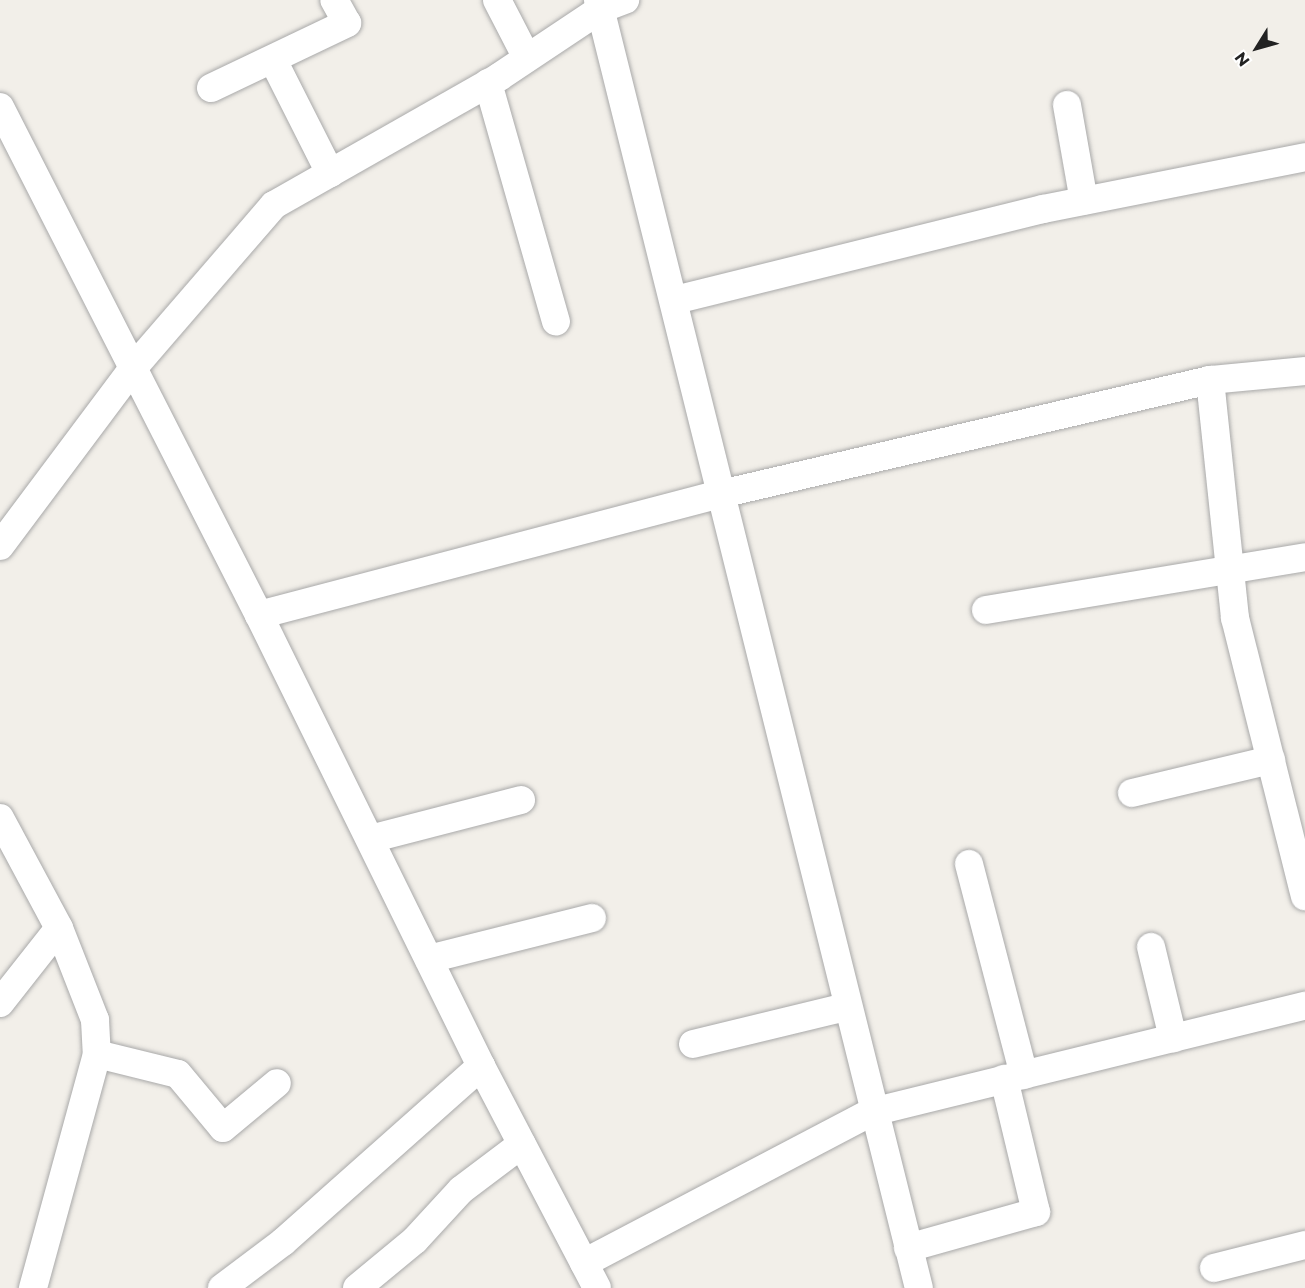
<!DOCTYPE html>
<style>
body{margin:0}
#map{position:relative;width:1305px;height:1288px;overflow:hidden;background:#f2efe9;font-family:Montserrat,sans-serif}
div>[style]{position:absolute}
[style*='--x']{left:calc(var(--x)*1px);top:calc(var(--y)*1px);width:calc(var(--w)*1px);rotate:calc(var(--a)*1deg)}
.roads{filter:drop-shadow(0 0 2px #a9a9a9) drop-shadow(0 0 2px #a9a9a9)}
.minor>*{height:28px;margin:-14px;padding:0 14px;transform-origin:14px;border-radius:14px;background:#fff}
span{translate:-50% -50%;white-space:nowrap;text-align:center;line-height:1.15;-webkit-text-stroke:5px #fff;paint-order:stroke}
.north{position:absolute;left:1227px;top:18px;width:60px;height:60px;-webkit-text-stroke:4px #fff;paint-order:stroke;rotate:233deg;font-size:16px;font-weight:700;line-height:24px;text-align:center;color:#222}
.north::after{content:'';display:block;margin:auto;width:21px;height:27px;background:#222;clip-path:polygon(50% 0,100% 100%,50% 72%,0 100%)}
</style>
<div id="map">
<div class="roads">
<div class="minor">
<i style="--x:497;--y:0;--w:65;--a:62.7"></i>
<i style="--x:598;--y:0;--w:1327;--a:76.01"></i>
<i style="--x:273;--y:60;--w:127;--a:63.2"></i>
<i style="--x:488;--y:83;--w:248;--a:74.1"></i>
<i style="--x:211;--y:88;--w:151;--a:-25.5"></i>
<i style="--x:347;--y:23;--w:26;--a:-119"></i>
<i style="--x:1067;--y:105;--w:97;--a:80"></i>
<i style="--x:0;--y:107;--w:570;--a:62.99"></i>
<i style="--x:259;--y:615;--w:503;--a:63.79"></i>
<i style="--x:481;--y:1066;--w:250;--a:62.4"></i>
<i style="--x:675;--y:300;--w:379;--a:-13.9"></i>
<i style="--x:1043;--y:209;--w:267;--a:-11.2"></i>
<i style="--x:1210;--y:380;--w:239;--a:84"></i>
<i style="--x:1235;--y:618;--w:287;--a:75.9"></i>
<i style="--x:0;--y:546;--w:224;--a:-53.2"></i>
<i style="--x:134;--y:367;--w:214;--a:-49.2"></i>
<i style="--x:274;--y:205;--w:259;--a:-29.6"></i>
<i style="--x:499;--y:77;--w:123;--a:-33.7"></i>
<i style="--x:601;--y:9;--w:26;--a:-21"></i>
<i style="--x:986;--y:610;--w:323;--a:-9.4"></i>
<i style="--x:259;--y:615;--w:478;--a:-14.7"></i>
<i style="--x:721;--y:494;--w:502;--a:-13.12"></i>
<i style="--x:1210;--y:380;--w:95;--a:-5.4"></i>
<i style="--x:1132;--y:793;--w:143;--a:-13.4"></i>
<i style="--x:0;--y:818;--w:125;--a:61.8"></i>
<i style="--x:59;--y:928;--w:99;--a:68.6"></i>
<i style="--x:95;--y:1020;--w:34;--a:87"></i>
<i style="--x:97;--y:1054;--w:243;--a:105.3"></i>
<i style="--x:370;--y:839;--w:156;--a:-14.5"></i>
<i style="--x:969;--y:864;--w:218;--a:75.4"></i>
<i style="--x:1151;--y:947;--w:94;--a:76.4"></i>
<i style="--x:429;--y:959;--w:168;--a:-14.1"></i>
<i style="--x:0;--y:1003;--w:95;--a:-51.8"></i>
<i style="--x:693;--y:1044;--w:157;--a:-13.6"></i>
<i style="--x:97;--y:1054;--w:83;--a:13.9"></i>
<i style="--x:178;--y:1074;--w:70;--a:50.2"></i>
<i style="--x:223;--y:1128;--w:70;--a:-39.8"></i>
<i style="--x:908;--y:1248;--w:133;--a:-15.7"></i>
<i style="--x:1036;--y:1212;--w:137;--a:-103.5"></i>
<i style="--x:584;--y:1263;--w:325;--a:-27.7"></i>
<i style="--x:872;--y:1112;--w:446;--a:-13.8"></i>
<i style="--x:1214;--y:1268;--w:94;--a:-14.2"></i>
<i style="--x:222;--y:1288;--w:76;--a:-37"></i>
<i style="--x:283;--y:1242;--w:265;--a:-41.6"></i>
<i style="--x:357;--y:1288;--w:75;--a:-39.6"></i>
<i style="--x:415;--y:1240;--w:68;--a:-47.4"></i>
<i style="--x:461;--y:1190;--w:76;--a:-37"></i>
</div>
</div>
<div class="north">N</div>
</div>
